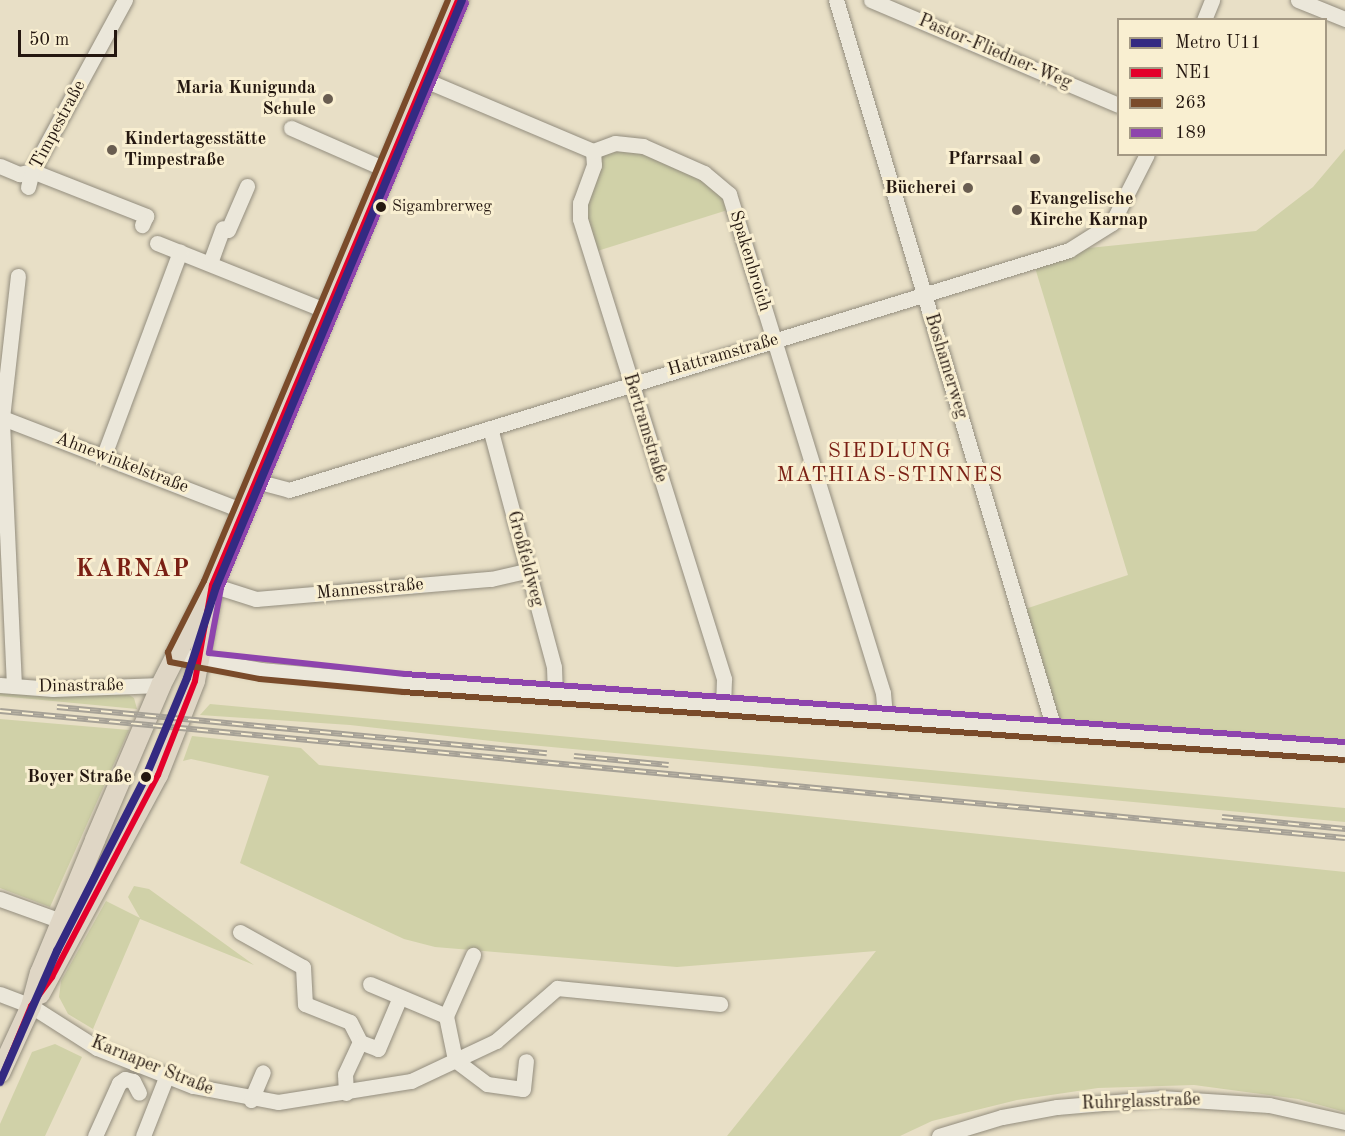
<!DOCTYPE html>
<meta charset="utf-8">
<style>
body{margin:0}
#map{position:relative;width:1345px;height:1136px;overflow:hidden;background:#e8dfc6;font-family:"Old Standard TT",serif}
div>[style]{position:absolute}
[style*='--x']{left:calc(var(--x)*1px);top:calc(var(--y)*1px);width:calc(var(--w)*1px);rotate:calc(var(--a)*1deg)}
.green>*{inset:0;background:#d0d1a8}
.roads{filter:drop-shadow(0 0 2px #938d7e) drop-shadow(0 0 2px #938d7e)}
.minor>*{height:15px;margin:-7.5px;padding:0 7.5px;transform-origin:7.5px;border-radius:7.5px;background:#ebe7da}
.major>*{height:20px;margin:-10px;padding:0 10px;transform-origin:10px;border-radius:10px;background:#dfd6c5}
.rail>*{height:6px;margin-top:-3px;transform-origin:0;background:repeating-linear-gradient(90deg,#f9efd1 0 11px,#a6a196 0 22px);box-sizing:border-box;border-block:2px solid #a6a196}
.bus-1>*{height:6px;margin:-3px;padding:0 3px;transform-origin:3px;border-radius:3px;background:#e4002b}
.bus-2>*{height:6px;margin:-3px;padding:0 3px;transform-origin:3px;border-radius:3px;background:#7a4b2a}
.bus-3>*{height:6px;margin:-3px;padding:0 3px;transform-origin:3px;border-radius:3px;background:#8e44ad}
.metro-1>*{height:8px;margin:-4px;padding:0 4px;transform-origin:4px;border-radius:4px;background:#342a82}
.dots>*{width:16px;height:16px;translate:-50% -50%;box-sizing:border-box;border:3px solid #f9efd1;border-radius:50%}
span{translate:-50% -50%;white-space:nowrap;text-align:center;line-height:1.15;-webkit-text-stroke:6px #f9efd1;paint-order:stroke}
.bus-label{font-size:16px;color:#241710}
.left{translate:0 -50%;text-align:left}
.street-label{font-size:18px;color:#241710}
.poi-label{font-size:18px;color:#241710;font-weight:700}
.right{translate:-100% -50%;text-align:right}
.stop-label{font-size:18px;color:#241710;font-weight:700}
.quarter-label{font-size:21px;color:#7a1f14;letter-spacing:1.5px}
.district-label{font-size:24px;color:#7a1f14;font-weight:700;letter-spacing:1.5px}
.legend{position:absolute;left:1117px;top:18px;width:210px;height:138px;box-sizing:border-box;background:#f9efd1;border:2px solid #a49984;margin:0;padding:8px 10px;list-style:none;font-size:18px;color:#241710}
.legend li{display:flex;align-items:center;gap:12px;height:30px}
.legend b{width:30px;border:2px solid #a49984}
.scale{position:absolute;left:18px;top:30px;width:99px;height:27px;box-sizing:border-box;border:3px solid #241710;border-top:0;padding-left:8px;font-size:18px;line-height:21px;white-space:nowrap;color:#241710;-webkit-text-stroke:4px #f9efd1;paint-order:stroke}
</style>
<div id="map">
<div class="green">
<i style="clip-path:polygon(615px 143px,704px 173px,734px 208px,591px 253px,580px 219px,593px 151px)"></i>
<i style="clip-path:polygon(1345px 149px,1345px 740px,1055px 732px,1019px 611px,1128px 575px,1033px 261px,1069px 250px,1256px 231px,1313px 187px)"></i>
<i style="clip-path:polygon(0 691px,126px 693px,134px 698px,137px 709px,0 696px)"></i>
<i style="clip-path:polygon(210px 704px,1345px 808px,1345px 822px,509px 743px,350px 725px,200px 715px)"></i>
<i style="clip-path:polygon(0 719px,129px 730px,50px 907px,0 888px)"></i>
<i style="clip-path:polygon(192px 736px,301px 748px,319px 765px,1345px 872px,1345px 1112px,1298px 1099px,1194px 1085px,1098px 1088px,1017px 1100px,932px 1121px,900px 1136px,727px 1136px,876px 951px,677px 967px,435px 947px,404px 939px,240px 863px,269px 776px,191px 759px,183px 761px)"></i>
<i style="clip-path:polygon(134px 886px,149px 889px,254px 965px,140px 919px,93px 1029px,68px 1014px,59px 997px,61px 981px,106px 901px,140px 918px,128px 897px)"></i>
<i style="clip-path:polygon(55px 1044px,82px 1057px,45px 1136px,0 1136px,0 1124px,32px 1052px)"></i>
</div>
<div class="roads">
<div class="minor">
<i style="--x:836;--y:0;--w:764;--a:73.34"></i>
<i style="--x:871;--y:0;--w:268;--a:23"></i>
<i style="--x:1298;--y:0;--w:51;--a:22"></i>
<i style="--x:1204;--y:20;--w:22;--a:-68"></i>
<i style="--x:425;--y:80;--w:182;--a:22.9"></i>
<i style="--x:593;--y:151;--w:23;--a:-20"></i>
<i style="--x:615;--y:143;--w:28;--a:6"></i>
<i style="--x:643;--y:146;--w:67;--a:23.9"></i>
<i style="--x:704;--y:173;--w:33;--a:40"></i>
<i style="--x:729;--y:194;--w:522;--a:72.85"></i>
<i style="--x:883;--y:693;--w:25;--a:85"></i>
<i style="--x:291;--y:128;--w:105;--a:23.6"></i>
<i style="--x:593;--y:151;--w:14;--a:86"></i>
<i style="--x:594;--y:165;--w:40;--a:110.2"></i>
<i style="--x:580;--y:203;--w:16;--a:90"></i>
<i style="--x:580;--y:219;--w:482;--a:72.6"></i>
<i style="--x:724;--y:679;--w:26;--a:92"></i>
<i style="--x:0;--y:166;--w:21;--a:23"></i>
<i style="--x:19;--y:174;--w:13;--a:-13"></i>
<i style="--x:32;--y:171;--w:123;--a:21.5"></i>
<i style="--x:146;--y:216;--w:10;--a:114"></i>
<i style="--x:28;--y:187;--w:16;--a:-76"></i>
<i style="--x:32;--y:171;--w:195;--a:-61.5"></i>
<i style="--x:228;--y:230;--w:48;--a:-66.6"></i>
<i style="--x:157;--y:243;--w:183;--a:21.8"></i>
<i style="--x:210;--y:263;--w:37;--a:-70"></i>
<i style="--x:0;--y:417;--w:261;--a:21.1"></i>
<i style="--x:490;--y:428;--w:247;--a:75"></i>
<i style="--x:554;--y:667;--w:25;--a:88"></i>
<i style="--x:104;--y:455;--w:217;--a:-69.5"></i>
<i style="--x:256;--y:481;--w:34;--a:15"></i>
<i style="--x:289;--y:490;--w:816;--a:-17.1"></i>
<i style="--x:1069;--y:250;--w:51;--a:-32.1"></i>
<i style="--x:1112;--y:223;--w:77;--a:-63.1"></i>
<i style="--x:212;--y:585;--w:46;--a:17.7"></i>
<i style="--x:256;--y:599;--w:236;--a:-4.9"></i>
<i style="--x:491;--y:579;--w:39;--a:-13"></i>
<i style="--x:176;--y:655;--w:86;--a:10"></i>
<i style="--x:261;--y:670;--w:144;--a:5.2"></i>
<i style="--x:404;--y:683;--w:943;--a:4.13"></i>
<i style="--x:0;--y:685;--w:53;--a:4.3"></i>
<i style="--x:53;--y:689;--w:108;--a:-2.1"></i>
<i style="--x:14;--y:686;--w:268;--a:-92.6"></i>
<i style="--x:2;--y:418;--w:143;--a:-83.6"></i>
<i style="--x:0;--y:899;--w:65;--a:19.8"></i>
<i style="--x:240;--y:932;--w:72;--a:29.1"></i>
<i style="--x:303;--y:967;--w:37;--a:87"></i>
<i style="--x:305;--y:1004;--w:48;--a:21.8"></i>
<i style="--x:350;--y:1022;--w:22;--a:63"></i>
<i style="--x:370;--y:984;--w:82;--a:22.8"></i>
<i style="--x:446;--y:1016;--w:45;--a:78.4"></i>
<i style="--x:455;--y:1060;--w:40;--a:37"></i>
<i style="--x:487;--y:1084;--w:36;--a:8"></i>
<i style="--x:523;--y:1089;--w:28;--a:-84"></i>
<i style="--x:0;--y:994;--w:33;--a:21"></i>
<i style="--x:31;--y:1006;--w:78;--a:32.5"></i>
<i style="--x:97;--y:1048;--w:103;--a:21.6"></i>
<i style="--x:193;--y:1086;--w:86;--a:10.7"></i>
<i style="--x:278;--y:1102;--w:135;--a:-9"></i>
<i style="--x:411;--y:1081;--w:94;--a:-25.2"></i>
<i style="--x:496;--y:1041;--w:81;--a:-41"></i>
<i style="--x:557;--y:988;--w:164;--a:5.6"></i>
<i style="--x:446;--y:1016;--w:67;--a:-66.1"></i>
<i style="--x:346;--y:1093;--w:19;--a:-93"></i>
<i style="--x:345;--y:1074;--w:35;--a:-65"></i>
<i style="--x:360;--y:1042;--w:19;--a:21"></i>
<i style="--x:378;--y:1049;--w:56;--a:-67.1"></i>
<i style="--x:251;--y:1100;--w:30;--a:-67"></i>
<i style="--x:95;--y:1136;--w:58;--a:-65.6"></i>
<i style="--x:119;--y:1083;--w:7;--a:-34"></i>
<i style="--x:125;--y:1079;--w:8;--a:14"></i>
<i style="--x:133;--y:1081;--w:13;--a:63"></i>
<i style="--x:143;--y:1136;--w:66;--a:-68.5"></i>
<i style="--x:939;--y:1136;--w:66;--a:-16.8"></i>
<i style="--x:1002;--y:1117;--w:56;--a:-10.3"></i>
<i style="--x:1057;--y:1107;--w:104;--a:-4.9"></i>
<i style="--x:1161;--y:1098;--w:108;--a:3.7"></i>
<i style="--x:1269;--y:1105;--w:78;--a:12.6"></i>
</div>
<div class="major">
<i style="--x:40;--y:994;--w:249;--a:-61.7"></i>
<i style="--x:158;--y:775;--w:101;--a:-68.5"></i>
<i style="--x:195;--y:681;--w:86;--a:-79.2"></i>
<i style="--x:0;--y:1073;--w:74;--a:-65.2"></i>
<i style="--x:31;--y:1006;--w:34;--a:-75"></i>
<i style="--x:40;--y:973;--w:144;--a:-67.5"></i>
<i style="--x:95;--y:840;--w:168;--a:-66.9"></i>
<i style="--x:161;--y:685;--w:112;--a:-63"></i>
<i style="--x:212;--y:585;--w:635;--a:-67.19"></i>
</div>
</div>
<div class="rail">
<i style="--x:57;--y:707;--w:492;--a:5.4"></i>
<i style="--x:0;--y:711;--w:1351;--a:5.39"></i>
<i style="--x:574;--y:756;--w:95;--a:5.4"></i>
<i style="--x:1222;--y:817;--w:124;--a:5.6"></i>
</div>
<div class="bus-1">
<i style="--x:0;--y:1081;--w:81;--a:-67.5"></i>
<i style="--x:31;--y:1006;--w:36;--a:-54"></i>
<i style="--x:52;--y:977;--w:228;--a:-62.3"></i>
<i style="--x:158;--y:775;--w:101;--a:-68.5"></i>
<i style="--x:195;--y:681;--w:97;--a:-80"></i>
<i style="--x:212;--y:585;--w:635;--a:-67.19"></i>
</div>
<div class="bus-2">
<i style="--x:448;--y:0;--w:630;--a:112.78"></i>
<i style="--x:204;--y:581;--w:80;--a:116.9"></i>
<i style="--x:168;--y:652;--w:10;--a:79"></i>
<i style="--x:170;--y:662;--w:92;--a:10.7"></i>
<i style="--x:260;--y:679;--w:144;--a:5.2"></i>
<i style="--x:403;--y:692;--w:943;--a:4.13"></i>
</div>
<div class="bus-3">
<i style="--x:466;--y:3;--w:634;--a:112.72"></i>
<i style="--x:221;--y:588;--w:66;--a:100.5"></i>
<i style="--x:209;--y:653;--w:197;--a:6.1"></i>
<i style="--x:405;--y:674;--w:942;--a:4.14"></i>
</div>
<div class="metro-1">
<i style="--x:0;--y:1082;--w:143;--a:-66.5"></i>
<i style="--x:57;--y:951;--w:196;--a:-63"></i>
<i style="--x:146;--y:776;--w:106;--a:-67.3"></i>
<i style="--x:187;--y:678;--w:96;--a:-72.3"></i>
<i style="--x:216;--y:587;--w:636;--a:-67.26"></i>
</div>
<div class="dots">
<i style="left:328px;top:99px;background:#695d50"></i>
<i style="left:112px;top:150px;background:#695d50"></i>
<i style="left:1035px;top:159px;background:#695d50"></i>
<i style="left:968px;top:188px;background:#695d50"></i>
<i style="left:381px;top:207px;background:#241710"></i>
<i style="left:1017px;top:210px;background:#695d50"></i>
<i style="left:146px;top:777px;background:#241710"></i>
</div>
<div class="bus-label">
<span class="left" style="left:392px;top:207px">Sigambrerweg</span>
</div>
<div class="street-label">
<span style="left:995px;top:52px;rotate:23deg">Pastor-Fliedner-Weg</span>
<span style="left:58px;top:125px;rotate:-62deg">Timpestraße</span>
<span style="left:750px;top:261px;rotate:73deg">Spakenbroich</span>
<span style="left:723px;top:355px;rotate:-16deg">Hattramstraße</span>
<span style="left:946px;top:366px;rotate:73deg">Boshamerweg</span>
<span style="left:645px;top:428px;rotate:73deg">Bertramstraße</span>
<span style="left:122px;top:463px;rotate:21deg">Ahnewinkelstraße</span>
<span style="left:525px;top:559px;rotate:75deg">Großfeldweg</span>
<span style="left:370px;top:589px;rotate:-5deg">Mannesstraße</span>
<span style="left:81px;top:686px;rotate:-1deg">Dinastraße</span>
<span style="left:152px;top:1066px;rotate:22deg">Karnaper Straße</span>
<span style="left:1141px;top:1102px;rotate:-2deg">Ruhrglasstraße</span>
</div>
<div class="poi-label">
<span class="right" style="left:316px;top:99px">Maria Kunigunda<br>Schule</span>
<span class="left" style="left:124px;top:150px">Kindertagesstätte<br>Timpestraße</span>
<span class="right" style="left:1023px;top:159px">Pfarrsaal</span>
<span class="right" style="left:956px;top:188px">Bücherei</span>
<span class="left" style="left:1029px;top:210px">Evangelische<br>Kirche Karnap</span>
</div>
<div class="stop-label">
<span class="right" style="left:132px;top:777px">Boyer Straße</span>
</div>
<div class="quarter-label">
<span style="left:890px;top:464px">SIEDLUNG<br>MATHIAS-STINNES</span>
</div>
<div class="district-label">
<span style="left:133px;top:571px">KARNAP</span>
</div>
<ul class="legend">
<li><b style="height:8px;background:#342a82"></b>Metro U11</li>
<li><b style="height:8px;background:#e4002b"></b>NE1</li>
<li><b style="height:8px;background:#7a4b2a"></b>263</li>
<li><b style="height:8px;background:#8e44ad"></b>189</li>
</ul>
<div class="scale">50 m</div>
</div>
